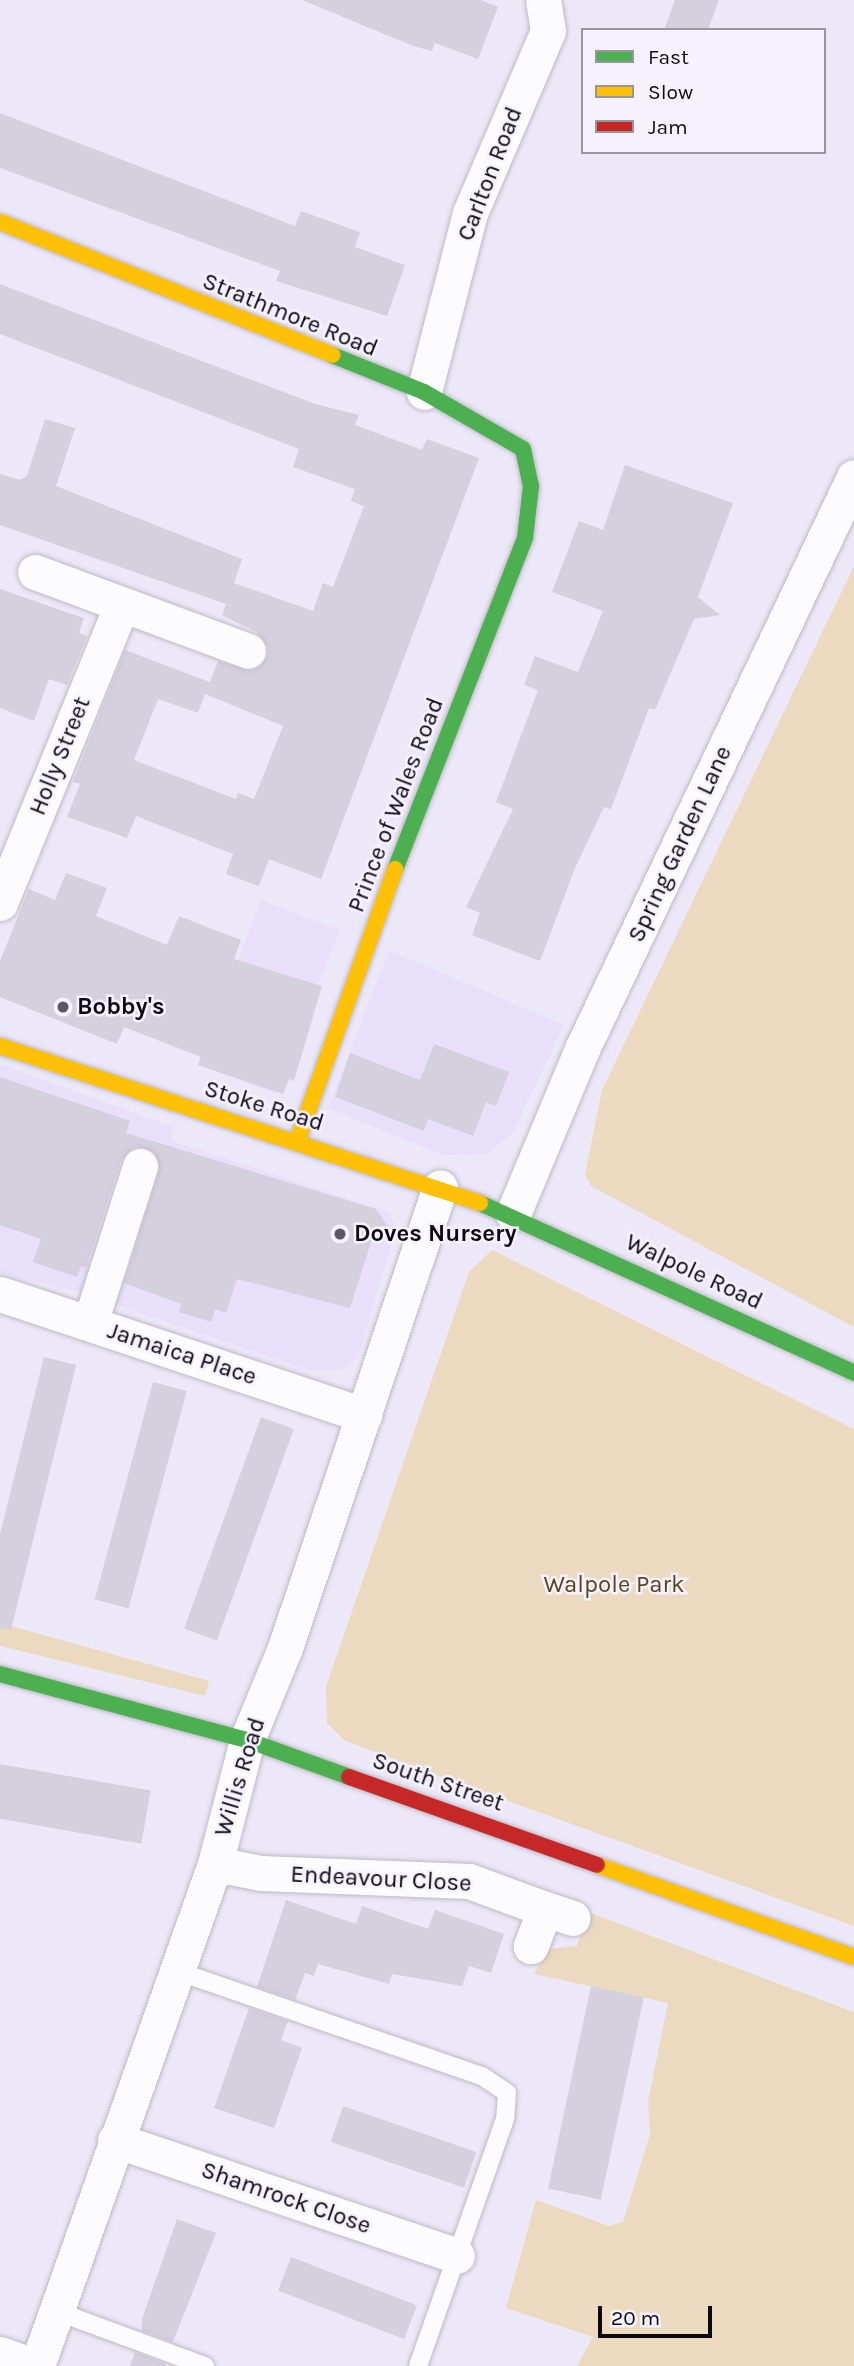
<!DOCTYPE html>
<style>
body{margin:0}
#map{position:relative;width:854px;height:2366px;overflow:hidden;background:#ede8f8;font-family:Karla,sans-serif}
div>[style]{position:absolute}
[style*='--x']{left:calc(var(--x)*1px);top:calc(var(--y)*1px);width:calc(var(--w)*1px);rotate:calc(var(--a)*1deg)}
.built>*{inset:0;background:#e8dffb;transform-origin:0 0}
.green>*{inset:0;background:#ebd9c0}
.building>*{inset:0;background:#d4d0dd;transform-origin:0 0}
.roads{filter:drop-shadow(0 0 2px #bdb9c5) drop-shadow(0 0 2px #bdb9c5)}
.lane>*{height:18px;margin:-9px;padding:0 9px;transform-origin:9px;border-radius:9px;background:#fcfcfe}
.street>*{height:35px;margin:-17.5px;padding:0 17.5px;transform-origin:17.5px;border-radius:17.5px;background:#fcfcfe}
.fast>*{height:16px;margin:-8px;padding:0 8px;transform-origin:8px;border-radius:8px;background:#4caf50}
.slow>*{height:16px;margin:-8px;padding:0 8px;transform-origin:8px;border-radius:8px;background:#ffc107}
.jam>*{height:16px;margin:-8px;padding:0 8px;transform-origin:8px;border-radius:8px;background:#c62828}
.dots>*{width:19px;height:19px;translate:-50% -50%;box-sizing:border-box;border:4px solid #f5f2fd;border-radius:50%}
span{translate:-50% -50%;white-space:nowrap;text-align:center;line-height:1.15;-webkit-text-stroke:5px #f5f2fd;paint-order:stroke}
.street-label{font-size:24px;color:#0d0913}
.poi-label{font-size:24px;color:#0d0913;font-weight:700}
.left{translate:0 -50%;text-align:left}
.park-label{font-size:24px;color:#5a461d}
.legend{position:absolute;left:581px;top:28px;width:245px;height:126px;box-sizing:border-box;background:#f5f2fd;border:2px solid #98959f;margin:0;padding:9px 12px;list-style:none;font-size:21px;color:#0d0913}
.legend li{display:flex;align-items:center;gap:14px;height:35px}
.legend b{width:35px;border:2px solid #98959f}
.scale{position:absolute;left:598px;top:2306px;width:114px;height:32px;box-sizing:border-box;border:4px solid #0d0913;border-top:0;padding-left:9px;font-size:21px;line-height:24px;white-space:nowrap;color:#0d0913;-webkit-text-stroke:5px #f5f2fd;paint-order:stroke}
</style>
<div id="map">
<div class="built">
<i style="left:261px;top:900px;width:84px;height:176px;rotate:21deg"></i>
<i style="clip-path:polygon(389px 950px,564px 1025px,513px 1132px,488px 1154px,443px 1155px,328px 1108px)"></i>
<i style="clip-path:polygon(0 1064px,173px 1127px,172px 1141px,391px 1213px,395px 1231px,358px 1357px,342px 1370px,309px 1370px,72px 1290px,0 1273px)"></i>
</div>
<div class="green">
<i style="clip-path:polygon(854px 566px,854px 1327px,591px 1186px,585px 1175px,602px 1090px)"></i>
<i style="clip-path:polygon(492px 1250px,854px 1429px,854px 1926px,406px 1764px,344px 1740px,327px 1723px,326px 1687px,469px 1272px)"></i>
<i style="clip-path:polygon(0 1623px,209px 1681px,205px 1696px,0 1646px)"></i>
<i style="clip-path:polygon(588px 1912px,854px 2012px,854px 2366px,577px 2366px,593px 2337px,506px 2308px,536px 2200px,609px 2226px,623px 2222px,650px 2134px,648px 2101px,668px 2003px,534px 1974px,549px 1949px,577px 1946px)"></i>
</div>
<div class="building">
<i style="clip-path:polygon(302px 0,481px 0,498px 7px,478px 59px,435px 43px,432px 51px,413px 46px)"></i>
<i style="clip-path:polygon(675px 0,719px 0,708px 30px,664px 30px)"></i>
<i style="clip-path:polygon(0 113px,295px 226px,301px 211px,360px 232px,355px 247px,405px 265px,387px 316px,276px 281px,280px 271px,0 168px)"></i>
<i style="clip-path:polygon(evenodd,0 284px,315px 404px,359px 415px,355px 425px,422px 450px,427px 439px,479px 458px,321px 879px,269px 859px,259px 886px,226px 874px,233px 854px,136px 816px,127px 838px,67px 817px,80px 784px,73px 782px,125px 650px,210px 682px,218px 661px,252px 671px,267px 659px,268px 647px,256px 632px,222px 615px,226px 604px,0 525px,0 474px,20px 480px,27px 476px,45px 419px,75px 428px,56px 486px,242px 559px,234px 583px,313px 611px,323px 583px,333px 587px,364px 506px,351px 501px,355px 489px,293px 467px,299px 449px,0 334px,0 284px,205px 694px,283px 726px,254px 799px,238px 793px,236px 799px,134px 760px,158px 699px,198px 713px,205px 694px)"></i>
<i style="clip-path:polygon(625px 465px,733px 503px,698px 597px,720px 615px,694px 619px,655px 710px,649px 708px,611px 809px,604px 807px,575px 868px,540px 961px,472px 935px,480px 913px,466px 907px,513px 809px,496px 802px,538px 690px,524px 685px,535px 656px,578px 672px,603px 611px,552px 592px,579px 521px,603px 530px)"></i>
<i style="clip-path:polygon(0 589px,84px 618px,79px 633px,87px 636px,67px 685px,49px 679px,34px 721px,0 708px)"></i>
<i style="clip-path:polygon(66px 873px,107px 888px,96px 916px,167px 945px,179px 916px,241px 940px,234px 959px,322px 986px,294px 1081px,289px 1079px,283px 1094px,198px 1065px,201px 1057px,124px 1027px,117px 1044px,0 997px,0 961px,29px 889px,55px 900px)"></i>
<i style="clip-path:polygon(434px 1044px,509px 1072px,496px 1106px,486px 1102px,473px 1136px,428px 1119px,424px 1131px,335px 1097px,350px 1053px,420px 1080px)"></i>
<i style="clip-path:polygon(0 1077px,130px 1121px,126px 1133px,376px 1209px,392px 1233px,373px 1236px,350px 1308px,237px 1279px,226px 1313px,215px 1309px,211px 1322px,179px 1312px,181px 1304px,124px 1283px,159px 1171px,155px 1153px,136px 1146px,121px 1160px,86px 1268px,81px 1266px,77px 1277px,33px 1262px,41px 1239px,0 1225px)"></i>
<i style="clip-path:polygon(44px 1357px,76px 1365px,11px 1630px,0 1628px,0 1534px)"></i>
<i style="left:153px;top:1382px;width:35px;height:225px;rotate:15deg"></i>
<i style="left:261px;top:1417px;width:35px;height:225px;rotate:20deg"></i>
<i style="left:0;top:1764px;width:153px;height:54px;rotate:10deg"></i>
<i style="clip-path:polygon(286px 1900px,356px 1924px,362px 1906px,428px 1929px,435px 1910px,504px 1934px,491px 1973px,469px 1966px,462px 1986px,392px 1974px,389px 1984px,318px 1964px,314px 1976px,305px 1973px,295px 2000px,257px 1987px)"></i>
<i style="left:591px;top:1986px;width:54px;height:207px;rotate:12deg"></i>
<i style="clip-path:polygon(249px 2008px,288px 2021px,281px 2040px,302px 2048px,274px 2128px,214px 2108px)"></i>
<i style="left:343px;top:2106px;width:141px;height:38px;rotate:19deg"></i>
<i style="clip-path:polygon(177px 2219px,216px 2233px,173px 2342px,142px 2331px,142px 2319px)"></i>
<i style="left:291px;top:2257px;width:135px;height:36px;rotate:21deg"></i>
<i style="clip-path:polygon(135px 2352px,166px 2364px,165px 2366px,130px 2366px)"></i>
</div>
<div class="roads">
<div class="lane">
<i style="--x:174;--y:1970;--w:326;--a:19"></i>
<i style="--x:482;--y:2076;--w:30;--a:34"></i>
<i style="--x:507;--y:2093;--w:26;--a:94"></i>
<i style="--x:505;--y:2119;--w:262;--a:109.4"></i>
<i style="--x:56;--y:2311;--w:159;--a:20.3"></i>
</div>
<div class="street">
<i style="--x:424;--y:392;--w:185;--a:-75.6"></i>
<i style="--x:470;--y:213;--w:198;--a:-66.8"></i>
<i style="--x:548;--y:31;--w:31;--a:-99"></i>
<i style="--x:35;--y:572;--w:227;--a:20.3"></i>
<i style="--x:0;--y:903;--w:318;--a:-67.8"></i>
<i style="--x:513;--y:1214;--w:181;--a:-67.3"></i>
<i style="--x:583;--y:1047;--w:631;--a:-64.57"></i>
<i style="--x:0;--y:1294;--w:384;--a:18.4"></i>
<i style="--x:90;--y:1323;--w:165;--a:-72.3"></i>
<i style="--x:215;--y:1864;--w:47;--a:11.1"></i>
<i style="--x:261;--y:1873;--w:208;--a:2.2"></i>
<i style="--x:469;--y:1881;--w:81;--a:20.2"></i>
<i style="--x:545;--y:1909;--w:40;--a:111"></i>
<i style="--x:545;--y:1909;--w:29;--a:18"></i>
<i style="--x:115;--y:2140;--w:361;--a:18.7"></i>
<i style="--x:0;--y:2354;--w:36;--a:19"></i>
<i style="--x:37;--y:2366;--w:533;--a:-70.48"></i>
<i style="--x:215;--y:1864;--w:128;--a:-75.5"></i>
<i style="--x:247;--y:1740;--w:100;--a:-67.6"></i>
<i style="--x:285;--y:1648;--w:486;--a:-71.4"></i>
</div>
<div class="fast">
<i style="--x:332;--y:355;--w:99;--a:21.9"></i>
<i style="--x:424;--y:392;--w:114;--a:29.9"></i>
<i style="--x:523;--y:449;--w:38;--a:78"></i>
<i style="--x:531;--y:486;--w:52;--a:96.6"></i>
<i style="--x:525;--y:538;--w:356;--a:111.4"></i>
<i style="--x:480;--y:1203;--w:411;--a:24.4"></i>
<i style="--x:0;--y:1674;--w:256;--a:15"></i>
<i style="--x:247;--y:1740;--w:109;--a:19.9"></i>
</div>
<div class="slow">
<i style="--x:0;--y:222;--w:358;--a:21.8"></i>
<i style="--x:0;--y:1046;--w:505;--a:18.11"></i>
<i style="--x:298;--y:1139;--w:287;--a:-70.2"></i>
<i style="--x:597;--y:1865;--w:273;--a:19.7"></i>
</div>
<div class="jam">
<i style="--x:349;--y:1777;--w:263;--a:19.5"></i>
</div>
</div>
<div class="dots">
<i style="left:63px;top:1007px;background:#5b5763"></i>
<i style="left:340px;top:1234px;background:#5b5763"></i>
</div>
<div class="street-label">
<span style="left:490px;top:174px;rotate:-69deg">Carlton Road</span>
<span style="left:290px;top:315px;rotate:22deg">Strathmore Road</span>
<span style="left:60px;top:756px;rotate:-68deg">Holly Street</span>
<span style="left:396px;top:805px;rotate:-69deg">Prince of Wales Road</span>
<span style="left:680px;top:844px;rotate:-65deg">Spring Garden Lane</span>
<span style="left:264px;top:1106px;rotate:17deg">Stoke Road</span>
<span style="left:694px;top:1272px;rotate:25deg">Walpole Road</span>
<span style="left:182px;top:1354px;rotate:18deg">Jamaica Place</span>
<span style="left:240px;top:1777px;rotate:-73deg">Willis Road</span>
<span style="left:438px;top:1782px;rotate:19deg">South Street</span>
<span style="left:381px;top:1879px;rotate:3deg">Endeavour Close</span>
<span style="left:286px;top:2198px;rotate:19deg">Shamrock Close</span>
</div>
<div class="poi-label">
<span class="left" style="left:77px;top:1007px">Bobby's</span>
<span class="left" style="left:354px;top:1234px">Doves Nursery</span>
</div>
<div class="park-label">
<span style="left:614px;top:1585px">Walpole Park</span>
</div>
<ul class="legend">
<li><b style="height:9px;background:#4caf50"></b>Fast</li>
<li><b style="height:9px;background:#ffc107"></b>Slow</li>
<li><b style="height:9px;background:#c62828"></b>Jam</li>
</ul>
<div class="scale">20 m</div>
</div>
